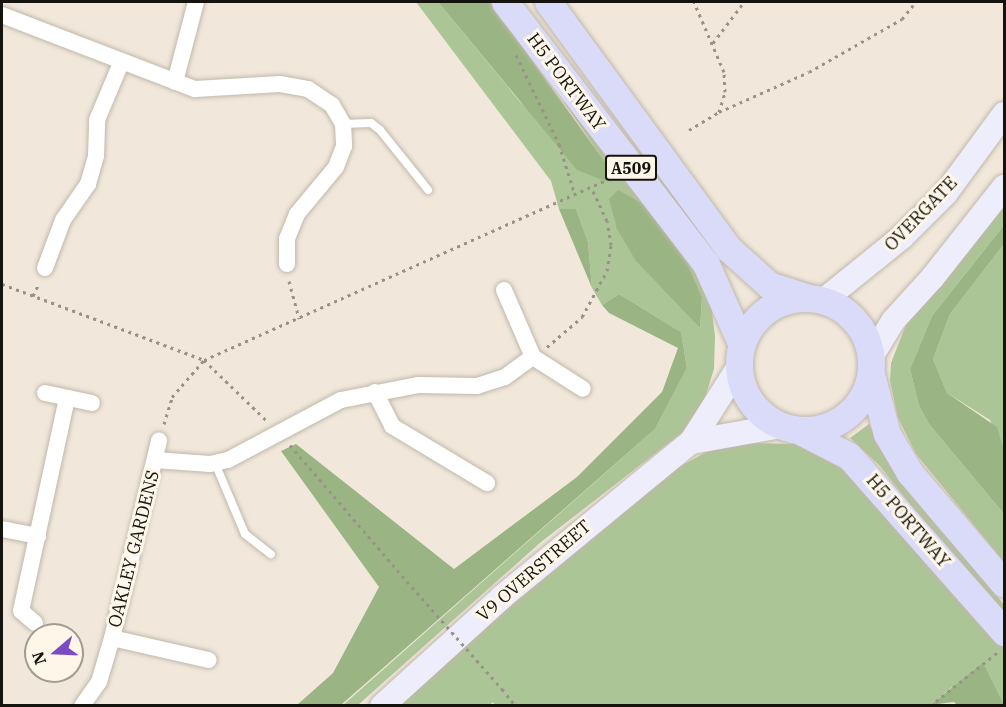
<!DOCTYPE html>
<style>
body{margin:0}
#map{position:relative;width:1006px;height:707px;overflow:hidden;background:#f1e8db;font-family:"IBM Plex Serif",serif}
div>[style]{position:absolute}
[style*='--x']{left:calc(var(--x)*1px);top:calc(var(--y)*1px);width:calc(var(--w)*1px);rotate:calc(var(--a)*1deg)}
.green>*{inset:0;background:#acc596}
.forest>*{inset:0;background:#9ab583}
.path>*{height:3px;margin-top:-1.5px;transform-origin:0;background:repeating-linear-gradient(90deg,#989288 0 3px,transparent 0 7.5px)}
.roads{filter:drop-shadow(0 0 2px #c0b8ab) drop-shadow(0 0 2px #c0b8ab)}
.lane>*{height:8px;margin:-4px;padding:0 4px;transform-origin:4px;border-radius:4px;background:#fff}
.street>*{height:16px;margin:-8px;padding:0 8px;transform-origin:8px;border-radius:8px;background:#fff}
.secondary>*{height:24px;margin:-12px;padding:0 12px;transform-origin:12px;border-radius:12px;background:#ededfc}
.primary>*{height:27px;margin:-13.5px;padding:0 13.5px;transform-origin:13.5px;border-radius:13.5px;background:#dadbf9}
.primary>.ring{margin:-13.5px;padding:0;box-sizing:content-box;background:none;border:27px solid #dadbf9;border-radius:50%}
.path-bridge>*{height:3px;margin-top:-1.5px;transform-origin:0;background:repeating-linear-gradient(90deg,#989288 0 3px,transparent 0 7.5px)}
span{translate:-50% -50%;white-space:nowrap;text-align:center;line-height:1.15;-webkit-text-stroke:6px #fef6e8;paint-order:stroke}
.shield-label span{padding:2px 4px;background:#fef6e8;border:2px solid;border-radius:4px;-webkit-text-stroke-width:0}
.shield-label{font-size:16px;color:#15130e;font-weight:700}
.street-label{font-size:18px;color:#15130e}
.frame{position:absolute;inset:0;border:3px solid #15130e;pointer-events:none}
.north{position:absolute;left:24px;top:623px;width:60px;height:60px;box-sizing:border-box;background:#fef6e8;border:2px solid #a19b91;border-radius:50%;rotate:251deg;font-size:16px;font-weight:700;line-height:24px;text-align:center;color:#15130e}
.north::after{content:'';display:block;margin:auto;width:21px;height:27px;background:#7c4bc4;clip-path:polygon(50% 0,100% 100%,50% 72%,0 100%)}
</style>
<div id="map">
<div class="green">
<i style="clip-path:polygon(evenodd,416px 2px,438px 2px,521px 103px,614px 176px,543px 71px,485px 2px,505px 2px,706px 264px,715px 336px,714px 369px,704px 401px,683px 432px,541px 542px,358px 705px,342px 706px,655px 429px,687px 368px,681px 332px,619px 294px,602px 305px,592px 288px,588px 242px,576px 209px,559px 209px,551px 181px,416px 2px,702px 298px,700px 328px,684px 310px,702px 298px)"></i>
<i style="clip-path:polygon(1004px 199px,1004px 225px,932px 316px,910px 369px,919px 406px,929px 424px,1004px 514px,1004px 562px,916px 454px,898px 418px,890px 381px,891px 363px,909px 317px)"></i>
<i style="clip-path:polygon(1004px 244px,1004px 451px,990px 420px,947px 393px,933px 359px,950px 314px)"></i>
<i style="clip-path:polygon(869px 424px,887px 458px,1004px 605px,1004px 622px,879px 465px,850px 438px)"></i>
<i style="clip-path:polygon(746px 443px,795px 444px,883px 490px,1004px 631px,1004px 705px,952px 687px,930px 705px,495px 706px,493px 702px,489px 706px,393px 706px,656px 480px,706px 452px)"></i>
</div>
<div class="forest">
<i style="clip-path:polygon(438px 2px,490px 2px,615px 176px,605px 181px,577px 170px)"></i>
<i style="clip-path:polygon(618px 190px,647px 206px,687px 263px,702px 298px,700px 328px,636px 261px,617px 229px,609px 199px)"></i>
<i style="clip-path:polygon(559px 209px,576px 209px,588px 242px,592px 288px)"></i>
<i style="clip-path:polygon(1004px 225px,1004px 244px,950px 314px,933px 359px,947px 393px,997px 427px,1004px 451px,1004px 514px,929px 424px,919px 406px,910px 369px,932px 316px)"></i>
<i style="clip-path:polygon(619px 294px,681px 332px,687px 368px,655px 429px,341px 705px,297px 705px,333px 673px,379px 587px,281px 451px,296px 444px,454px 569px,577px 477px,662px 392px,678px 348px,609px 313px,602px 305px)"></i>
<i style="clip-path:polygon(983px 663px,1004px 705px,957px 705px,954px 702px,930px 705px)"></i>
</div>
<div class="path">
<i style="--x:713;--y:43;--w:51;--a:-52.9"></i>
<i style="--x:516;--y:55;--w:99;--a:64.2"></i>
<i style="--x:559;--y:144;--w:50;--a:72.6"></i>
<i style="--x:719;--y:112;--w:98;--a:-24"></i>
<i style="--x:809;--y:72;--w:107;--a:-29.7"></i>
<i style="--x:902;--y:19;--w:22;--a:-51"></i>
<i style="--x:689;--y:130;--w:35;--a:-31"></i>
<i style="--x:719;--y:112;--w:21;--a:-73"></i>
<i style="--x:725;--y:92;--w:20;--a:-93"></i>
<i style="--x:724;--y:72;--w:76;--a:-113.2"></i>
<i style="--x:289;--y:281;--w:39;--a:75"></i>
<i style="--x:2;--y:284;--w:216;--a:20.6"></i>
<i style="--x:204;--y:360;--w:88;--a:44.1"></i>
<i style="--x:33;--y:296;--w:14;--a:-65"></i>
<i style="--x:547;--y:347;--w:46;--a:-40.6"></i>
<i style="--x:582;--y:317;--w:52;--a:-61.5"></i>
<i style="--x:607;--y:271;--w:26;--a:-81"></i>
<i style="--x:611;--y:245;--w:24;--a:-99"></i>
<i style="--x:607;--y:221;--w:35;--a:-115"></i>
<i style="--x:164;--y:424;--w:28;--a:-73"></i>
<i style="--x:172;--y:397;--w:49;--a:-49.1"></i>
<i style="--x:204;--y:360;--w:446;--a:-24.1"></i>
<i style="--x:290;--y:445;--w:165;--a:49.4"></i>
<i style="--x:502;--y:689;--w:22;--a:51"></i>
<i style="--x:930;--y:706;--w:87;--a:-38.5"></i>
</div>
<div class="roads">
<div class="lane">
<i style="--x:343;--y:124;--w:28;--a:-2"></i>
<i style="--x:371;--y:123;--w:11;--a:38"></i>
<i style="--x:380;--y:130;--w:77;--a:51.3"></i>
<i style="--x:215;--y:463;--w:77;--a:67.1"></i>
<i style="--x:245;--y:534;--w:33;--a:38"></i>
</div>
<div class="street">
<i style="--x:2;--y:15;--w:207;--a:21"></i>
<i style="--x:195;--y:89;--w:85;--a:-3.4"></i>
<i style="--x:280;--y:84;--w:28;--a:10"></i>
<i style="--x:308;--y:89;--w:29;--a:34"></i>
<i style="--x:332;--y:105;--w:22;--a:60"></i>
<i style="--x:343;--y:124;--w:22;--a:87"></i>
<i style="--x:344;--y:146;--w:22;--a:111"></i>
<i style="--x:336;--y:167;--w:61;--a:129.7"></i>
<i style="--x:297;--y:214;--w:27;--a:112"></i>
<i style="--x:287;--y:239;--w:25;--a:90"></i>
<i style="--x:175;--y:82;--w:83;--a:-75.3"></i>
<i style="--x:45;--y:268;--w:51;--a:-69.4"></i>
<i style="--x:63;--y:220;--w:44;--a:-55.2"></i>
<i style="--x:88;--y:184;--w:29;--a:-74"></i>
<i style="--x:96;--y:156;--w:36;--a:-88"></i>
<i style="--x:97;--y:120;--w:62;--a:-67.2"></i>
<i style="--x:504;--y:290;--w:73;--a:66.6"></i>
<i style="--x:533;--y:357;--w:59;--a:32.6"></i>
<i style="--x:375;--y:392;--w:38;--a:63"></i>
<i style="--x:392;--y:426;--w:111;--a:31"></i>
<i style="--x:45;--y:393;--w:48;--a:12"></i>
<i style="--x:155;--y:460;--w:55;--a:4.2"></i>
<i style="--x:210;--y:464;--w:18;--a:-13"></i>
<i style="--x:228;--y:460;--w:128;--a:-28"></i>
<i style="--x:341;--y:400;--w:78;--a:-11"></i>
<i style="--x:418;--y:385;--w:59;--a:1"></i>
<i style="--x:477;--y:386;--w:29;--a:-18"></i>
<i style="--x:505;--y:377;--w:34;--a:-36"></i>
<i style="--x:2;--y:529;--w:37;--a:11"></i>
<i style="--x:35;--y:623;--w:18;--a:-139"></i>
<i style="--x:21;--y:611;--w:218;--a:-77.8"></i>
<i style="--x:112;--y:638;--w:99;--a:12.8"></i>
<i style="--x:82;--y:706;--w:29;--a:-55"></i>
<i style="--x:99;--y:682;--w:46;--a:-73.5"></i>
<i style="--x:112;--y:638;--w:203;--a:-76.6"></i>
</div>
<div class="secondary">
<i style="--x:824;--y:300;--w:100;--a:-38.9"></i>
<i style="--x:902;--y:237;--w:62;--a:-45"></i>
<i style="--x:946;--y:193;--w:98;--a:-53.7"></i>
<i style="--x:871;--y:357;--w:42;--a:-58.6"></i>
<i style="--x:893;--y:321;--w:59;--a:-47.7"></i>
<i style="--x:933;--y:277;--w:115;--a:-51.7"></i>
<i style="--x:691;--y:442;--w:91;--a:-10.1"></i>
<i style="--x:382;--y:706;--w:162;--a:-42.2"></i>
<i style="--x:502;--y:597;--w:244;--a:-39.4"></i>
<i style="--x:691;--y:442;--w:88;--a:-57.6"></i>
</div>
<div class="primary">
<i style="--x:505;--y:2;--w:330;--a:52.5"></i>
<i style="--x:706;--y:264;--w:86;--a:66.1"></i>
<i style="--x:548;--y:2;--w:306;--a:53.8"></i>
<i style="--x:729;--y:249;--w:54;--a:42"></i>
<i style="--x:769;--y:285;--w:39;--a:18"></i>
<i class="ring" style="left:739px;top:298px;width:105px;height:105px"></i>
<i style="--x:871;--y:374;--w:62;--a:75.1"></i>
<i style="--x:887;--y:434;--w:45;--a:59.5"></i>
<i style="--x:910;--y:473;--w:145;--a:49.7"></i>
<i style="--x:798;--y:430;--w:57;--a:27"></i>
<i style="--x:849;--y:456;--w:235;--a:48.6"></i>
</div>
</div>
<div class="path-bridge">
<i style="--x:397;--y:570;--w:159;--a:48.6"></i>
</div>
<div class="shield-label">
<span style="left:631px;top:168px">A509</span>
</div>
<div class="street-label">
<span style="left:566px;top:82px;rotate:53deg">H5 PORTWAY</span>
<span style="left:921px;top:214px;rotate:-46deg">OVERGATE</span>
<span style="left:908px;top:521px;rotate:49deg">H5 PORTWAY</span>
<span style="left:134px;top:549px;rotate:-76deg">OAKLEY GARDENS</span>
<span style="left:534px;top:571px;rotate:-41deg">V9 OVERSTREET</span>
</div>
<div class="frame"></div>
<div class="north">N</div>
</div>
